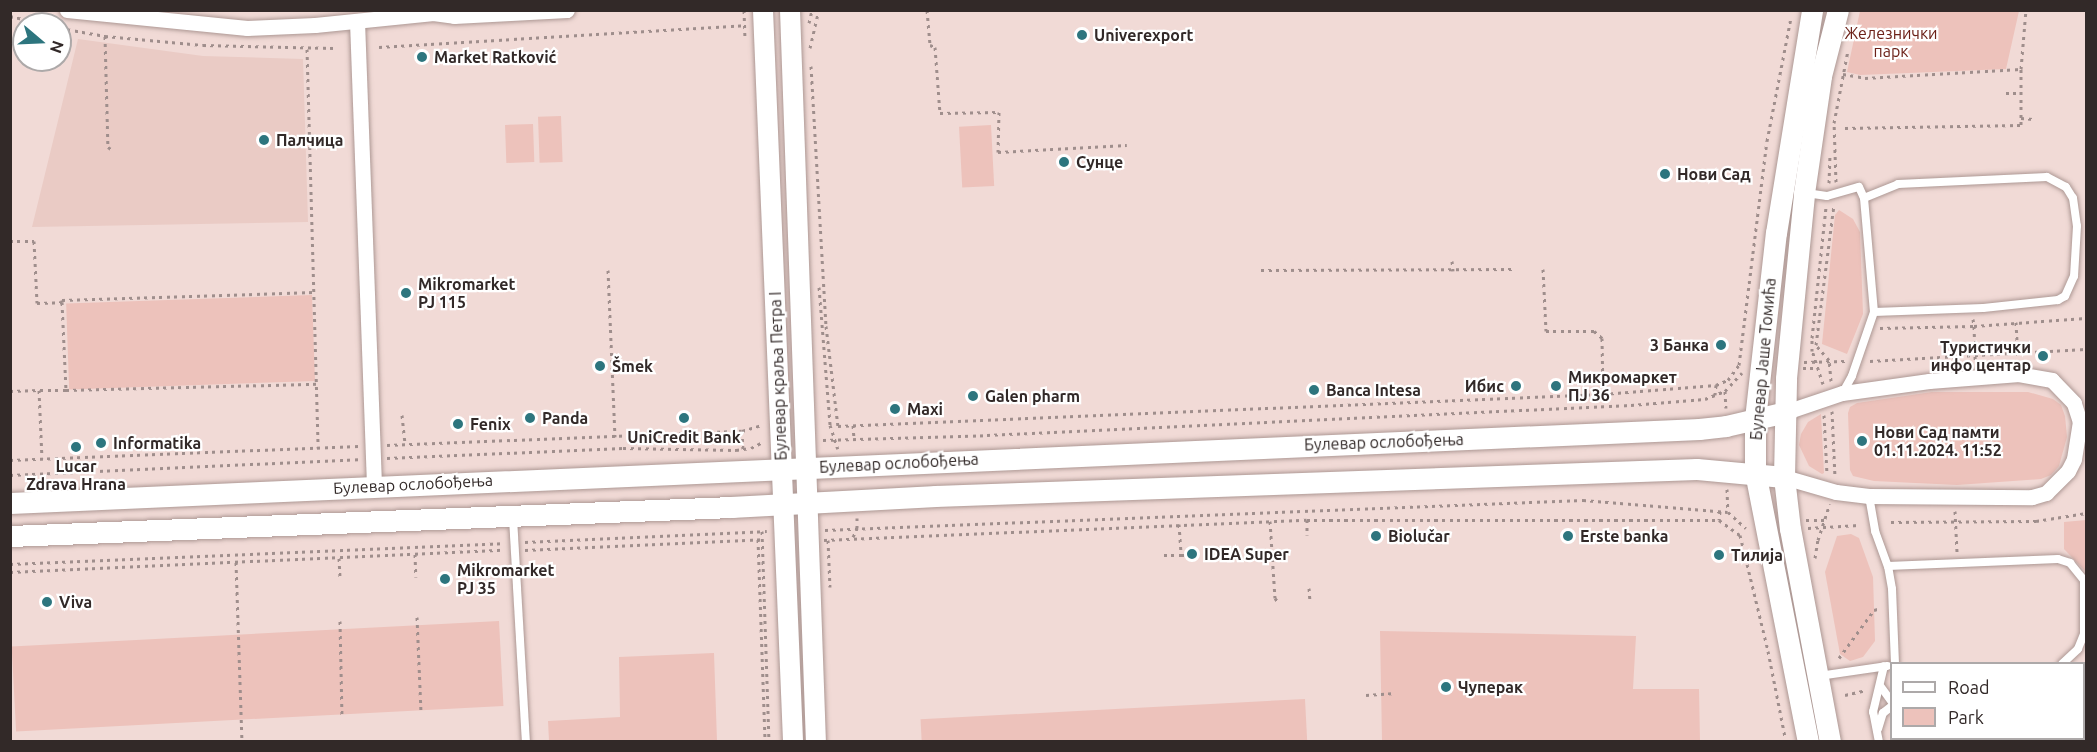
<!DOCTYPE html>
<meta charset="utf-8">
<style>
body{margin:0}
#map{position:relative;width:2097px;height:752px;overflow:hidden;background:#f1dad6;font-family:Ubuntu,sans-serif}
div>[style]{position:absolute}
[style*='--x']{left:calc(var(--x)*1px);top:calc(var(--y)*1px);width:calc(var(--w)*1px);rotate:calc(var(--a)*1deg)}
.built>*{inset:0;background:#eacbc5}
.green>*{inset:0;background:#edc2bb;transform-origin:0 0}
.path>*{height:3px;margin-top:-1.5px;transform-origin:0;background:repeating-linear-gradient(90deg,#9f8e8c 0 3px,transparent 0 7.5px)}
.roads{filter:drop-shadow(0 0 2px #ad9894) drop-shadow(0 0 2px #ad9894)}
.service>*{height:8px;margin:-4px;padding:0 4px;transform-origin:4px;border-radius:4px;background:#fff}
.minor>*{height:15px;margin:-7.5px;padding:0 7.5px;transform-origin:7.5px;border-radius:7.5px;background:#fff}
.tertiary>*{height:20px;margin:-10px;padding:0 10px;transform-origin:10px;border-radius:10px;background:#fff}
.secondary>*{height:21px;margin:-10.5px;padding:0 10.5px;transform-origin:10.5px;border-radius:10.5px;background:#fff}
.dots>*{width:16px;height:16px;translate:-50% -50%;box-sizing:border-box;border:3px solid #fff;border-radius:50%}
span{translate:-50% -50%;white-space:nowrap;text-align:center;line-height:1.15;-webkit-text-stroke:4.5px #fff;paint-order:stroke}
.park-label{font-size:16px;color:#6c2118}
.poi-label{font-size:16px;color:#322928;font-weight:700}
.left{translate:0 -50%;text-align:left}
.right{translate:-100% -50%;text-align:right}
.street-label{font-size:16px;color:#322928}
.frame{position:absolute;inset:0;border:12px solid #322928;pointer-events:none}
.legend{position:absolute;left:1890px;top:662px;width:195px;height:78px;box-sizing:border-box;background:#fff;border:2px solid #ada9a9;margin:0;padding:8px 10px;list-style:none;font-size:18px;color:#322928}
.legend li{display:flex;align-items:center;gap:12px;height:30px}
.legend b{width:30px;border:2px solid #ada9a9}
.north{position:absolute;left:12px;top:12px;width:60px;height:60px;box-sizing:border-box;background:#fff;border:2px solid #ada9a9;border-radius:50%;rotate:109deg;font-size:16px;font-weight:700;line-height:24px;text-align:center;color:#322928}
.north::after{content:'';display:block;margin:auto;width:21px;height:27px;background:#2d757e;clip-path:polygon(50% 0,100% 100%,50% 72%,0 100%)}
</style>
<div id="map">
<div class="built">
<i style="clip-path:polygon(78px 39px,203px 56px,303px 59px,308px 222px,32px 227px)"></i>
</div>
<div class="green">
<i style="clip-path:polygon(1860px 11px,1860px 10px,2019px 11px,2006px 69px,1860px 75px,1847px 72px)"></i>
<i style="left:561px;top:116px;width:46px;height:23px;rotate:88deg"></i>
<i style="left:533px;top:124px;width:38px;height:28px;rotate:88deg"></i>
<i style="left:991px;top:125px;width:61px;height:32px;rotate:87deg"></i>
<i style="clip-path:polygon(1839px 210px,1853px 219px,1860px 232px,1863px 314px,1847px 354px,1822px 344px,1835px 215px)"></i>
<i style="left:312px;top:295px;width:86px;height:246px;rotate:88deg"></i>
<i style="clip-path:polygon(1932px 392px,2028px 392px,2053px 399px,2061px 405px,2065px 416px,2067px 437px,2059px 466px,2051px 475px,2041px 479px,1957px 485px,1874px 481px,1853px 476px,1850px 470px,1848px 413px,1850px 407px,1857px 403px)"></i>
<i style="clip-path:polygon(1821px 414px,1824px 473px,1822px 474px,1809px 466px,1799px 445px,1801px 434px,1808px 422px)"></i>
<i style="clip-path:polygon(2086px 520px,2086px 572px,2064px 549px,2064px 522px)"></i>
<i style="clip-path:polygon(1851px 534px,1859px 538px,1873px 577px,1875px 641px,1863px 657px,1850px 661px,1840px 654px,1825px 572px,1837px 536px)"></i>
<i style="left:499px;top:621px;width:85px;height:488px;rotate:87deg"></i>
<i style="clip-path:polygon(1380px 631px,1636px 636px,1633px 689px,1699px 689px,1700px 741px,1382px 741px)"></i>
<i style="clip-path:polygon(714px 653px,717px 741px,549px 741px,548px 721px,620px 717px,619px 657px)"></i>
<i style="left:1305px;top:699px;width:42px;height:385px;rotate:87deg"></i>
<i style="clip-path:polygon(2086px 710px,2086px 741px,1971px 741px,1971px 739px,2084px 738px,2084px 711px)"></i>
</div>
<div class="path">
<i style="--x:744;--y:10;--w:28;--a:88"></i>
<i style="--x:927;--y:10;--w:35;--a:85"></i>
<i style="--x:930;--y:45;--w:5;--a:22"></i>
<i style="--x:935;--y:47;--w:66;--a:85.7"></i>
<i style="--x:940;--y:113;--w:59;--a:-1"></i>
<i style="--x:999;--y:112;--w:40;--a:91.4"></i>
<i style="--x:998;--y:152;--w:129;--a:-3.1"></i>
<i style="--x:10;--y:16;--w:35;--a:13"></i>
<i style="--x:809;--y:23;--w:13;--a:-77"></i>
<i style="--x:60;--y:28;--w:46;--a:10.1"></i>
<i style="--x:105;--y:36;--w:98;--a:5.2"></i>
<i style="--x:203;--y:45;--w:131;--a:1.3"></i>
<i style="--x:105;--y:36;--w:111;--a:88.5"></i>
<i style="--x:108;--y:147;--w:4;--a:34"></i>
<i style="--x:379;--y:47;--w:366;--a:-3.4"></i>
<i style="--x:810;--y:48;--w:39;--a:-77"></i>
<i style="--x:307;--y:49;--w:399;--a:88.4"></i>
<i style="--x:811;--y:66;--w:260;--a:86.7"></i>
<i style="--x:826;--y:326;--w:101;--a:83.2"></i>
<i style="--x:838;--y:426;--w:766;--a:-2.4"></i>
<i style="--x:1603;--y:394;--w:113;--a:-4.6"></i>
<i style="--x:1716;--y:385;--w:10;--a:96"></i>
<i style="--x:1843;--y:74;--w:22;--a:10"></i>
<i style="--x:1865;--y:78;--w:156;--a:-3.3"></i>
<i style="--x:2006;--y:93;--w:14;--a:0"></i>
<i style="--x:2021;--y:118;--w:12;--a:5"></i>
<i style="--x:1845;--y:128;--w:176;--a:-1"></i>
<i style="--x:2021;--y:125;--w:56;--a:-90"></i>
<i style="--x:2021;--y:69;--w:59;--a:-85.2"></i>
<i style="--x:1836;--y:182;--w:59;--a:-91.9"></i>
<i style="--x:1834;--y:123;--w:74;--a:-79.1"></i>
<i style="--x:1829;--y:183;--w:29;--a:-88"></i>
<i style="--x:10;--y:241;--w:24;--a:0"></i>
<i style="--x:34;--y:241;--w:62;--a:87.2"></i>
<i style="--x:37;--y:303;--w:25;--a:-2"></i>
<i style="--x:62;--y:302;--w:88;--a:87.4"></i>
<i style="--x:66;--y:390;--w:27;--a:180"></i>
<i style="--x:39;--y:390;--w:68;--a:87.5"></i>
<i style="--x:1452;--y:261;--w:10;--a:84"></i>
<i style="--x:1543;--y:269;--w:62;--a:87.2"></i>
<i style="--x:1546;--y:331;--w:48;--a:0"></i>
<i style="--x:1594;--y:331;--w:11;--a:41"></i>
<i style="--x:1602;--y:338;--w:56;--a:89"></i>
<i style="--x:608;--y:270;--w:167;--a:87.6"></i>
<i style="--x:1261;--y:270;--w:255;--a:-0.2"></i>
<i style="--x:819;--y:287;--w:138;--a:85.4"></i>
<i style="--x:830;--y:425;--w:25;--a:72"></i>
<i style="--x:62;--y:302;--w:2;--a:-90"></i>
<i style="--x:62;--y:300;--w:252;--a:-1.8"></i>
<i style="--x:1973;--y:319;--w:7;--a:82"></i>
<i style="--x:1974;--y:326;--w:112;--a:-4.1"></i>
<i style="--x:2016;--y:322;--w:39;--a:87"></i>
<i style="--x:1880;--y:328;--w:94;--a:-1.2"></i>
<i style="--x:1974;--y:326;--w:37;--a:88"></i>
<i style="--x:1870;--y:361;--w:216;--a:-3.2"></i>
<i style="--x:1804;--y:362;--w:41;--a:-1.4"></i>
<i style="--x:1803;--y:368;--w:16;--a:0"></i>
<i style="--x:1831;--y:381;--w:21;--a:-95"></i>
<i style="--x:1829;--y:360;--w:20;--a:-131"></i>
<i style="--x:1816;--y:345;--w:142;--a:-82.7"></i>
<i style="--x:1823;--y:384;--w:35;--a:-108"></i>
<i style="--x:1812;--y:351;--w:13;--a:-90"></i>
<i style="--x:1812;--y:338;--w:131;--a:-83.9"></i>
<i style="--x:1716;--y:385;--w:13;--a:-23"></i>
<i style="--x:1728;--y:380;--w:19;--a:-54"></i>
<i style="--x:1739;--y:365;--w:226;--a:-82.9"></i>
<i style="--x:1767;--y:141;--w:125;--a:-79"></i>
<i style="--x:66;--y:390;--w:251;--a:-1.4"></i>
<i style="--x:10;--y:391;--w:29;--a:-2"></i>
<i style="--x:1725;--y:391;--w:17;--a:87"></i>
<i style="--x:1832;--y:411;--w:66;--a:87.4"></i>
<i style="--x:402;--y:415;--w:29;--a:84"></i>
<i style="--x:1824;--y:415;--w:59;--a:87.1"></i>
<i style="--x:853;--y:425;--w:14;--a:86"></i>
<i style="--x:742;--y:431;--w:18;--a:87"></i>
<i style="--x:823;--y:440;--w:164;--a:-1.7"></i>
<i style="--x:987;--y:435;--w:645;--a:-2.67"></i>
<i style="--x:1631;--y:405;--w:74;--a:-4.6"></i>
<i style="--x:1705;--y:399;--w:22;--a:-22"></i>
<i style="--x:1725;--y:391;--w:25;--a:-47"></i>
<i style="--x:387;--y:445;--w:355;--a:-2.3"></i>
<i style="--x:742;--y:431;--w:21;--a:-17"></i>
<i style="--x:387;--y:458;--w:236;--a:-2.4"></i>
<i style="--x:623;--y:448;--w:113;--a:1"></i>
<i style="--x:736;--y:450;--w:15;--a:-8"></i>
<i style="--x:751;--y:448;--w:13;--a:-27"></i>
<i style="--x:10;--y:460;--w:349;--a:-2.3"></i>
<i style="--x:10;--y:475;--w:349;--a:-2.6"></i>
<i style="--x:1727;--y:489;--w:23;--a:88"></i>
<i style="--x:1720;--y:511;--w:9;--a:96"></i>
<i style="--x:1719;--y:520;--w:26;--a:36"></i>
<i style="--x:1740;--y:535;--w:119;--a:76.4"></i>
<i style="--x:1768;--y:651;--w:93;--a:78.8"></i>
<i style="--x:1955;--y:511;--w:41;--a:87.2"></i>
<i style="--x:1307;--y:520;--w:15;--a:90"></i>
<i style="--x:1806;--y:520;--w:19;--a:0"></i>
<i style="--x:1270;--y:521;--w:77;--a:86.3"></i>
<i style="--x:1275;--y:598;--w:5;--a:53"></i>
<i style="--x:1891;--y:522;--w:145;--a:-0.4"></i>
<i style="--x:2036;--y:521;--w:51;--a:-9.1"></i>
<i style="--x:1179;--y:524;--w:31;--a:86"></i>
<i style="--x:1181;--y:555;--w:8;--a:0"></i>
<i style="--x:1808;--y:528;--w:51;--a:-3.4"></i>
<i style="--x:825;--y:530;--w:759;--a:-2.27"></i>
<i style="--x:1583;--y:500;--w:145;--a:4.7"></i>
<i style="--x:1728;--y:512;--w:24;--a:42"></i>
<i style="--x:762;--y:531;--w:211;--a:88.1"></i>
<i style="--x:853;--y:537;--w:10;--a:-66"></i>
<i style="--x:857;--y:528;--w:10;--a:-90"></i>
<i style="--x:758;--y:539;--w:203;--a:88"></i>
<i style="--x:824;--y:540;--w:483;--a:-2.4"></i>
<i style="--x:1307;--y:520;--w:412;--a:0"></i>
<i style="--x:828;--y:540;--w:47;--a:87.6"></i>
<i style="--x:525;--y:542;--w:242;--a:-2.6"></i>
<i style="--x:525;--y:550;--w:238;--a:-2.6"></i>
<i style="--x:415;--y:554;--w:23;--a:88"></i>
<i style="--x:1164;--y:555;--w:17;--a:0"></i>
<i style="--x:339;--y:558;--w:22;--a:87"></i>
<i style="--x:1815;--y:558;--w:18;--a:-81"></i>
<i style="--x:1818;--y:540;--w:38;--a:-72"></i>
<i style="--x:236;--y:562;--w:180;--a:88.1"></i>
<i style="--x:10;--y:564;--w:493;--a:-2.4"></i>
<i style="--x:10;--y:572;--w:493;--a:-2.6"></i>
<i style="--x:1309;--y:588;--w:14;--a:86"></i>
<i style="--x:417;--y:617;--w:97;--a:87.6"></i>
<i style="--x:340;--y:621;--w:96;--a:88.8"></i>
<i style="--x:1839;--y:658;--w:59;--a:-53.9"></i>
<i style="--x:1874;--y:610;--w:7;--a:-16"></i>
<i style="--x:1366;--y:695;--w:26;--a:-4"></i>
<i style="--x:1845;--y:695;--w:22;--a:-13"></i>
<i style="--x:1901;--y:738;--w:4;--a:76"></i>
</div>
<div class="roads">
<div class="service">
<i style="--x:1806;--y:193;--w:21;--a:8"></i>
<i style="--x:1827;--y:196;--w:33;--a:-16"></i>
<i style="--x:1859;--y:187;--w:12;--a:66"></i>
<i style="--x:1864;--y:198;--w:114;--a:85"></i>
<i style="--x:1874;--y:312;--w:68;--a:109"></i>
<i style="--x:1852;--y:376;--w:18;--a:119"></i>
<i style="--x:1864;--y:198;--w:37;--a:-22"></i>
<i style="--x:1898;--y:184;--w:149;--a:-2.7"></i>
<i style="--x:2047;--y:177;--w:21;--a:28"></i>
<i style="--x:2066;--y:187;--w:13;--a:58"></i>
<i style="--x:2073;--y:198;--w:28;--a:82"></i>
<i style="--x:2077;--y:226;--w:50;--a:93.4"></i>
<i style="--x:2074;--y:276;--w:22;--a:114"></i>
<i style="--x:2065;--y:296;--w:8;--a:150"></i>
<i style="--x:2058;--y:300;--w:75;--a:173.9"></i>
<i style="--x:1983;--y:308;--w:109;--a:177.9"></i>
<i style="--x:1869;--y:496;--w:36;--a:80"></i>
<i style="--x:1875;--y:531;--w:37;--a:70"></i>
<i style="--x:1888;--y:566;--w:23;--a:80"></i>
<i style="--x:1892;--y:589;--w:75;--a:87.7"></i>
<i style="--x:513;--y:518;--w:224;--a:86.7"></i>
<i style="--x:1888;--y:566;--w:170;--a:-2.4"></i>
<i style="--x:2058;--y:559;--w:13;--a:18"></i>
<i style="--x:2070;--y:563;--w:22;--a:51"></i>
<i style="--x:2084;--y:580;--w:54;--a:90"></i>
<i style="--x:2084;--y:634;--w:16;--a:112"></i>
<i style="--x:2078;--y:649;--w:22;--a:137"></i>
<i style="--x:1819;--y:676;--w:69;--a:-8.4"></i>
<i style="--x:1881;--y:687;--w:19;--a:54"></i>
<i style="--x:1878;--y:729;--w:17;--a:-73"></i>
<i style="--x:1883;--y:713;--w:11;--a:-38"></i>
<i style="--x:1959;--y:738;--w:4;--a:90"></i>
<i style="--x:1879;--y:742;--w:31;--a:-101"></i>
<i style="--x:1873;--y:712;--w:47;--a:-76.6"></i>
</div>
<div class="minor">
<i style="--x:67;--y:10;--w:181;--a:5.7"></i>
<i style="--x:247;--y:28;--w:68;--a:-2.5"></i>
<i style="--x:315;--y:25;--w:119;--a:-5.8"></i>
<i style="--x:433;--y:13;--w:21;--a:8"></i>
<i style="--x:454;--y:16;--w:113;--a:-3"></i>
<i style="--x:357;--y:21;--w:465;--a:87.9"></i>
<i style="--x:1784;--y:477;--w:54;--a:16.1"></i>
<i style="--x:1836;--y:492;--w:33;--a:7"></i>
<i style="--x:1869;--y:496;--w:163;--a:0.4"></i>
<i style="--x:2032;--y:497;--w:15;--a:-16"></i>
<i style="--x:2046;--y:493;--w:31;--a:-45"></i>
<i style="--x:2068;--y:471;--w:13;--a:-63"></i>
<i style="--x:2074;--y:459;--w:37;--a:-81"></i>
<i style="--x:2080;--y:422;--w:20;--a:-108"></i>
<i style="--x:2074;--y:403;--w:32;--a:-134"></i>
<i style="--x:2052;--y:380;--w:34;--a:-170"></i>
<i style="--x:2019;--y:374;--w:90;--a:175.6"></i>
<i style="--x:1929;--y:381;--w:88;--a:172.1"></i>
<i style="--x:1842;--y:393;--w:59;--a:161.3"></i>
</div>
<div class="tertiary">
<i style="--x:763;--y:10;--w:733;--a:87.65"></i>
<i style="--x:790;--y:10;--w:732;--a:87.97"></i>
</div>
<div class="secondary">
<i style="--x:10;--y:503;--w:1691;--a:-2.51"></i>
<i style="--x:1699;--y:429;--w:27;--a:-6"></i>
<i style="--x:1726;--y:426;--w:62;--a:-13.1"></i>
<i style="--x:10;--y:536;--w:723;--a:-2.3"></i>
<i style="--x:732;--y:507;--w:203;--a:-3.1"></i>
<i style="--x:935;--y:496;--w:762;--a:-2.03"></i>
<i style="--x:1697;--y:469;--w:87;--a:5.3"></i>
<i style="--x:1808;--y:742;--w:274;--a:-101.1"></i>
<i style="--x:1755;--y:473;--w:54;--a:-90"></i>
<i style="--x:1755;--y:419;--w:187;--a:-83.6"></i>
<i style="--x:1776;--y:233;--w:226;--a:-80.8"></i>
<i style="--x:1830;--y:742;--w:217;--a:-100.6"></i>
<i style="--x:1790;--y:529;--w:52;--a:-96.6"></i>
<i style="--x:1784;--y:477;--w:99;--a:-88.8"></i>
<i style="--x:1786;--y:378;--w:186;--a:-84.4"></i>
<i style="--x:1804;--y:193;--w:118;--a:-81.7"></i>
<i style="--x:1821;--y:76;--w:68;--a:-75.6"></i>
</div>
</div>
<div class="dots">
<i style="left:1082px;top:35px;background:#2d757e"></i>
<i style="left:422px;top:57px;background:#2d757e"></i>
<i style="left:264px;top:140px;background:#2d757e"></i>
<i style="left:1064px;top:162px;background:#2d757e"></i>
<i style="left:1665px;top:174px;background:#2d757e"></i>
<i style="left:406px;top:293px;background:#2d757e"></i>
<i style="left:1721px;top:345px;background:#2d757e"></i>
<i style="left:2043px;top:356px;background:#2d757e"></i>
<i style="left:600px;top:366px;background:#2d757e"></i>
<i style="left:1516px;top:386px;background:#2d757e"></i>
<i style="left:1556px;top:386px;background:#2d757e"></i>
<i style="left:1314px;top:390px;background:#2d757e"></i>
<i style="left:973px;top:396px;background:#2d757e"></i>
<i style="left:895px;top:409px;background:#2d757e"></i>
<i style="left:530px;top:418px;background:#2d757e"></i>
<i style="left:684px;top:418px;background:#2d757e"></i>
<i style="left:458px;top:424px;background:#2d757e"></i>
<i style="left:1862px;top:441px;background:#2d757e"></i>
<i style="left:101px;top:443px;background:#2d757e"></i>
<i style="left:76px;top:447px;background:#2d757e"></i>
<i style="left:1376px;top:536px;background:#2d757e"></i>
<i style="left:1568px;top:536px;background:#2d757e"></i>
<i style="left:1192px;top:554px;background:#2d757e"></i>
<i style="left:1719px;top:555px;background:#2d757e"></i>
<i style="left:445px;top:579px;background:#2d757e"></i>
<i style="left:47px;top:602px;background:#2d757e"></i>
<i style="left:1446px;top:687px;background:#2d757e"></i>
</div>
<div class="park-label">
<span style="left:1891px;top:42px">Железнички<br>парк</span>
</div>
<div class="poi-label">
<span class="left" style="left:1094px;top:35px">Univerexport</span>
<span class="left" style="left:434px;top:57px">Market Ratković</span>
<span class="left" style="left:276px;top:140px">Палчица</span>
<span class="left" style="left:1076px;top:162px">Сунце</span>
<span class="left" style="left:1677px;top:174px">Нови Сад</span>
<span class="left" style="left:418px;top:293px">Mikromarket<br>PJ 115</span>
<span class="right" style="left:1709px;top:345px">3 Банка</span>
<span class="right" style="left:2031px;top:356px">Туристички<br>инфо центар</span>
<span class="left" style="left:612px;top:366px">Šmek</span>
<span class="left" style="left:1568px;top:386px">Микромаркет<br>ПЈ 36</span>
<span class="right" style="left:1504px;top:386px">Ибис</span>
<span class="left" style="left:1326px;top:390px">Banca Intesa</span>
<span class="left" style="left:985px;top:396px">Galen pharm</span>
<span class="left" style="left:907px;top:409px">Maxi</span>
<span class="left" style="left:542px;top:418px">Panda</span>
<span class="left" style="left:470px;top:424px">Fenix</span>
<span class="left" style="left:1874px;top:441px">Нови Сад памти<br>01.11.2024. 11:52</span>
<span style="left:684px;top:437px">UniCredit Bank</span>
<span class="left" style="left:113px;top:443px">Informatika</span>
<span style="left:76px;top:475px">Lucar<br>Zdrava Hrana</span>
<span class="left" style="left:1388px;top:536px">Biolučar</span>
<span class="left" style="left:1580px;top:536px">Erste banka</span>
<span class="left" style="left:1204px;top:554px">IDEA Super</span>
<span class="left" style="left:1731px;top:555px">Тилија</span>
<span class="left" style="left:457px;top:579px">Mikromarket<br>PJ 35</span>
<span class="left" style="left:59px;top:602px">Viva</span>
<span class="left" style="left:1458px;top:687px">Чуперак</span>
</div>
<div class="street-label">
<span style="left:1763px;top:359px;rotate:-85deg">Булевар Јаше Томића</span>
<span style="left:778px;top:376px;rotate:-92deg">Булевар краља Петра I</span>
<span style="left:1384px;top:442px;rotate:-2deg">Булевар ослобођења</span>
<span style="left:899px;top:463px;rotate:-3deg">Булевар ослобођења</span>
<span style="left:413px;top:484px;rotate:-3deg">Булевар ослобођења</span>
</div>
<div class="frame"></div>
<ul class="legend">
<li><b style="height:8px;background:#fff"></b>Road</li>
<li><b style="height:16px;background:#edc2bb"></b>Park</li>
</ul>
<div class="north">N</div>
</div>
